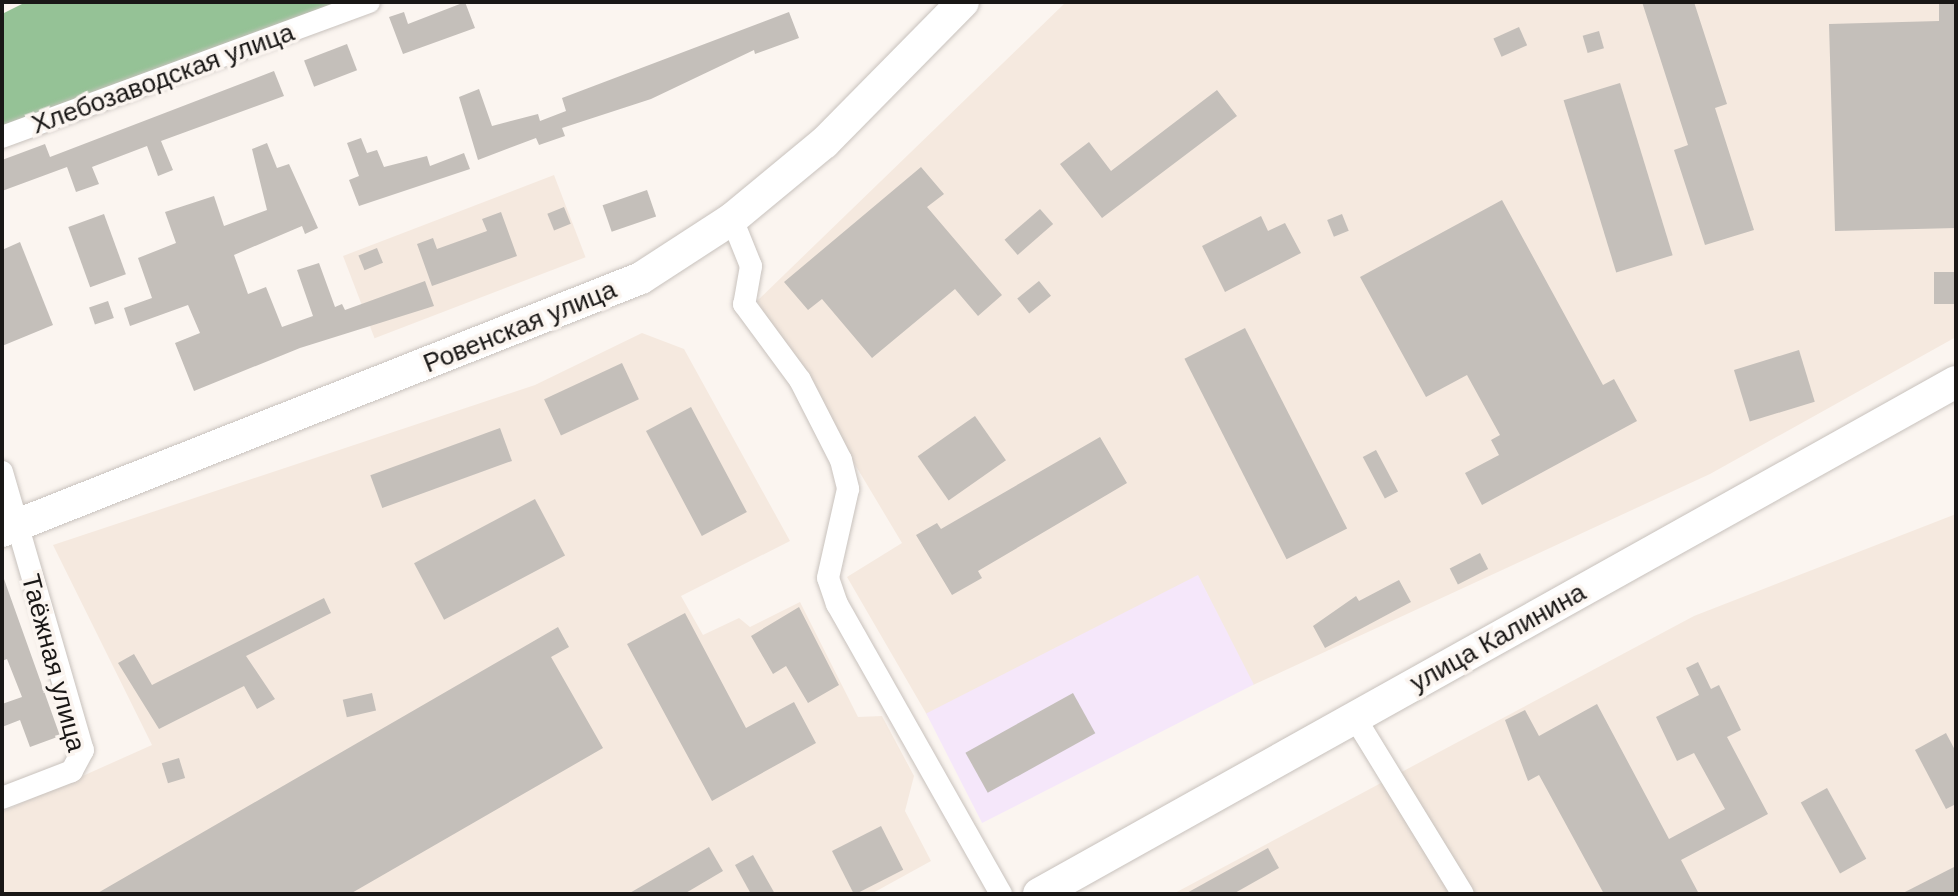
<!DOCTYPE html>
<meta charset="utf-8">
<style>
body{margin:0}
#map{position:relative;width:1958px;height:896px;overflow:hidden;background:#fbf5f0;font-family:Helvetica,sans-serif}
div>[style]{position:absolute}
[style*='--x']{left:calc(var(--x)*1px);top:calc(var(--y)*1px);width:calc(var(--w)*1px);rotate:calc(var(--a)*1deg)}
.built>*{inset:0;background:#f5e9df;transform-origin:0 0}
.medical>*{inset:0;background:#f5e7fa;transform-origin:0 0}
.forest>*{inset:0;background:#95c296}
.building>*{inset:0;background:#c4bfba;transform-origin:0 0}
.roads{filter:drop-shadow(0 0 2px #c8c2bd) drop-shadow(0 0 2px #c8c2bd)}
.minor>*{height:22px;margin:-11px;padding:0 11px;transform-origin:11px;border-radius:11px;background:#fff}
.secondary>*{height:32px;margin:-16px;padding:0 16px;transform-origin:16px;border-radius:16px;background:#fff}
span{translate:-50% -50%;white-space:nowrap;text-align:center;line-height:1.15;-webkit-text-stroke:7px #fbf5f0;paint-order:stroke}
.street-label{font-size:26px;color:#191716}
.frame{position:absolute;inset:0;border:4px solid #191716;pointer-events:none}
</style>
<div id="map">
<div class="built">
<i style="clip-path:polygon(1066px 2px,1956px 2px,1956px 337px,1710px 474px,1253px 685px,1198px 576px,930px 720px,847px 577px,902px 543px,757px 301px)"></i>
<i style="left:554px;top:175px;width:88px;height:226px;rotate:69deg"></i>
<i style="clip-path:polygon(642px 333px,684px 349px,790px 541px,681px 596px,703px 635px,739px 618px,750px 627px,800px 602px,858px 717px,882px 716px,914px 776px,905px 811px,931px 861px,871px 894px,2px 894px,2px 812px,152px 745px,53px 545px,535px 385px)"></i>
<i style="clip-path:polygon(1956px 514px,1956px 894px,1173px 894px,1694px 616px)"></i>
</div>
<div class="medical">
<i style="left:1198px;top:575px;width:123px;height:305px;rotate:63deg"></i>
</div>
<div class="forest">
<i style="clip-path:polygon(26px 2px,340px 2px,2px 131px,2px 14px)"></i>
</div>
<div class="building">
<i style="clip-path:polygon(465px 2px,475px 28px,403px 54px,389px 17px,404px 12px,408px 24px)"></i>
<i style="clip-path:polygon(1642px 2px,1694px 2px,1727px 104px,1715px 108px,1754px 230px,1705px 245px,1674px 150px,1688px 145px)"></i>
<i style="clip-path:polygon(1939px 2px,1956px 2px,1956px 228px,1835px 231px,1829px 24px,1939px 21px)"></i>
<i style="clip-path:polygon(789px 12px,799px 38px,755px 54px,754px 50px,651px 99px,562px 128px,565px 136px,539px 145px,536px 138px,478px 160px,459px 97px,479px 89px,492px 126px,538px 114px,540px 121px,566px 111px,562px 98px)"></i>
<i style="left:1519px;top:27px;width:20px;height:28px;rotate:66deg"></i>
<i style="left:1599px;top:31px;width:18px;height:17px;rotate:74deg"></i>
<i style="left:347px;top:44px;width:28px;height:46px;rotate:69deg"></i>
<i style="clip-path:polygon(274px 71px,284px 96px,161px 141px,173px 170px,158px 176px,147px 146px,92px 167px,99px 184px,76px 192px,67px 167px,2px 191px,2px 160px,45px 144px,50px 157px)"></i>
<i style="left:1620px;top:83px;width:180px;height:59px;rotate:73deg"></i>
<i style="clip-path:polygon(1217px 90px,1237px 116px,1102px 218px,1060px 164px,1089px 142px,1111px 171px)"></i>
<i style="clip-path:polygon(361px 138px,367px 153px,377px 150px,384px 167px,427px 156px,430px 166px,464px 153px,470px 169px,359px 206px,349px 180px,359px 176px,347px 143px)"></i>
<i style="clip-path:polygon(267px 143px,277px 168px,289px 164px,318px 228px,305px 234px,302px 226px,234px 255px,248px 294px,266px 287px,282px 327px,313px 316px,297px 270px,319px 263px,335px 307px,342px 304px,345px 310px,425px 281px,434px 306px,300px 348px,194px 391px,175px 343px,200px 333px,188px 305px,130px 326px,124px 308px,152px 298px,138px 258px,176px 243px,165px 212px,214px 196px,224px 226px,267px 210px,252px 149px)"></i>
<i style="clip-path:polygon(921px 167px,944px 194px,927px 207px,1002px 295px,978px 316px,955px 289px,872px 358px,822px 299px,808px 310px,784px 282px)"></i>
<i style="left:647px;top:190px;width:28px;height:47px;rotate:71deg"></i>
<i style="clip-path:polygon(1502px 200px,1603px 385px,1614px 379px,1637px 421px,1482px 505px,1465px 473px,1499px 455px,1491px 440px,1500px 435px,1467px 375px,1426px 397px,1360px 277px)"></i>
<i style="left:564px;top:207px;width:18px;height:18px;rotate:68deg"></i>
<i style="left:1040px;top:209px;width:20px;height:47px;rotate:49deg"></i>
<i style="clip-path:polygon(501px 212px,517px 256px,432px 286px,417px 244px,433px 238px,437px 249px,487px 231px,482px 219px)"></i>
<i style="left:104px;top:214px;width:64px;height:38px;rotate:70deg"></i>
<i style="left:1342px;top:214px;width:18px;height:16px;rotate:68deg"></i>
<i style="clip-path:polygon(1261px 216px,1268px 231px,1285px 223px,1301px 253px,1225px 292px,1202px 246px)"></i>
<i style="clip-path:polygon(20px 242px,53px 325px,2px 346px,2px 250px)"></i>
<i style="left:377px;top:248px;width:16px;height:20px;rotate:68deg"></i>
<i style="left:1934px;top:272px;width:22px;height:32px"></i>
<i style="left:1039px;top:281px;width:19px;height:28px;rotate:51deg"></i>
<i style="left:108px;top:301px;width:18px;height:20px;rotate:71deg"></i>
<i style="left:1245px;top:328px;width:225px;height:68px;rotate:63deg"></i>
<i style="left:1799px;top:350px;width:54px;height:68px;rotate:73deg"></i>
<i style="left:622px;top:363px;width:40px;height:86px;rotate:65deg"></i>
<i style="left:691px;top:407px;width:119px;height:51px;rotate:62deg"></i>
<i style="left:975px;top:416px;width:54px;height:70px;rotate:55deg"></i>
<i style="left:500px;top:428px;width:35px;height:138px;rotate:70deg"></i>
<i style="clip-path:polygon(1100px 437px,1127px 483px,978px 571px,982px 578px,952px 595px,916px 535px,937px 523px,941px 529px)"></i>
<i style="left:1376px;top:450px;width:47px;height:15px;rotate:62deg"></i>
<i style="left:535px;top:499px;width:64px;height:137px;rotate:62deg"></i>
<i style="left:1480px;top:553px;width:18px;height:34px;rotate:63deg"></i>
<i style="clip-path:polygon(4px 579px,60px 736px,30px 747px,20px 720px,2px 727px,2px 704px,22px 697px,7px 659px,2px 661px)"></i>
<i style="clip-path:polygon(1399px 580px,1411px 602px,1325px 648px,1313px 626px,1356px 596px,1359px 601px)"></i>
<i style="clip-path:polygon(324px 598px,331px 613px,246px 656px,275px 699px,257px 709px,244px 686px,159px 729px,118px 663px,134px 654px,152px 685px)"></i>
<i style="clip-path:polygon(799px 607px,839px 685px,808px 703px,786px 666px,773px 674px,751px 636px)"></i>
<i style="clip-path:polygon(685px 613px,746px 728px,794px 702px,816px 743px,712px 801px,627px 644px)"></i>
<i style="clip-path:polygon(558px 627px,569px 647px,551px 657px,603px 748px,350px 894px,96px 894px)"></i>
<i style="clip-path:polygon(1698px 662px,1711px 689px,1719px 685px,1741px 730px,1727px 737px,1768px 814px,1681px 860px,1699px 894px,1604px 894px,1539px 775px,1528px 781px,1505px 720px,1525px 710px,1539px 736px,1597px 704px,1669px 839px,1725px 809px,1694px 753px,1677px 761px,1656px 717px,1699px 695px,1686px 668px)"></i>
<i style="left:372px;top:693px;width:18px;height:30px;rotate:77deg"></i>
<i style="left:1073px;top:693px;width:46px;height:123px;rotate:61deg"></i>
<i style="clip-path:polygon(1946px 733px,1956px 752px,1956px 804px,1946px 809px,1915px 750px)"></i>
<i style="left:179px;top:758px;width:21px;height:18px;rotate:73deg"></i>
<i style="left:1827px;top:788px;width:81px;height:30px;rotate:61deg"></i>
<i style="left:881px;top:826px;width:49px;height:55px;rotate:63deg"></i>
<i style="clip-path:polygon(709px 847px,723px 871px,684px 894px,628px 894px)"></i>
<i style="clip-path:polygon(1268px 848px,1279px 868px,1233px 894px,1185px 894px)"></i>
<i style="clip-path:polygon(753px 855px,775px 894px,751px 894px,735px 865px)"></i>
<i style="clip-path:polygon(1956px 866px,1956px 894px,1901px 894px)"></i>
</div>
<div class="roads">
<div class="minor">
<i style="--x:2;--y:137;--w:391;--a:-20.2"></i>
<i style="--x:732;--y:219;--w:51;--a:68"></i>
<i style="--x:751;--y:266;--w:39;--a:100"></i>
<i style="--x:744;--y:304;--w:94;--a:53.6"></i>
<i style="--x:800;--y:380;--w:90;--a:62.9"></i>
<i style="--x:841;--y:460;--w:30;--a:76"></i>
<i style="--x:848;--y:489;--w:91;--a:102.7"></i>
<i style="--x:828;--y:578;--w:28;--a:71"></i>
<i style="--x:837;--y:604;--w:333;--a:60.5"></i>
<i style="--x:2;--y:472;--w:290;--a:73.8"></i>
<i style="--x:83;--y:750;--w:24;--a:118"></i>
<i style="--x:72;--y:771;--w:75;--a:158.9"></i>
<i style="--x:1355;--y:718;--w:206;--a:58.5"></i>
</div>
<div class="secondary">
<i style="--x:2;--y:531;--w:687;--a:-21.6"></i>
<i style="--x:641;--y:278;--w:108;--a:-33"></i>
<i style="--x:732;--y:219;--w:119;--a:-39.6"></i>
<i style="--x:824;--y:143;--w:198;--a:-45.4"></i>
<i style="--x:1039;--y:894;--w:1050;--a:-29.18"></i>
</div>
</div>
<div class="street-label">
<span style="left:163px;top:79px;rotate:-20deg">Хлебозаводская улица</span>
<span style="left:520px;top:327px;rotate:-22deg">Ровенская улица</span>
<span style="left:1498px;top:638px;rotate:-29deg">улица Калинина</span>
<span style="left:53px;top:663px;rotate:75deg">Таёжная улица</span>
</div>
<div class="frame"></div>
</div>
